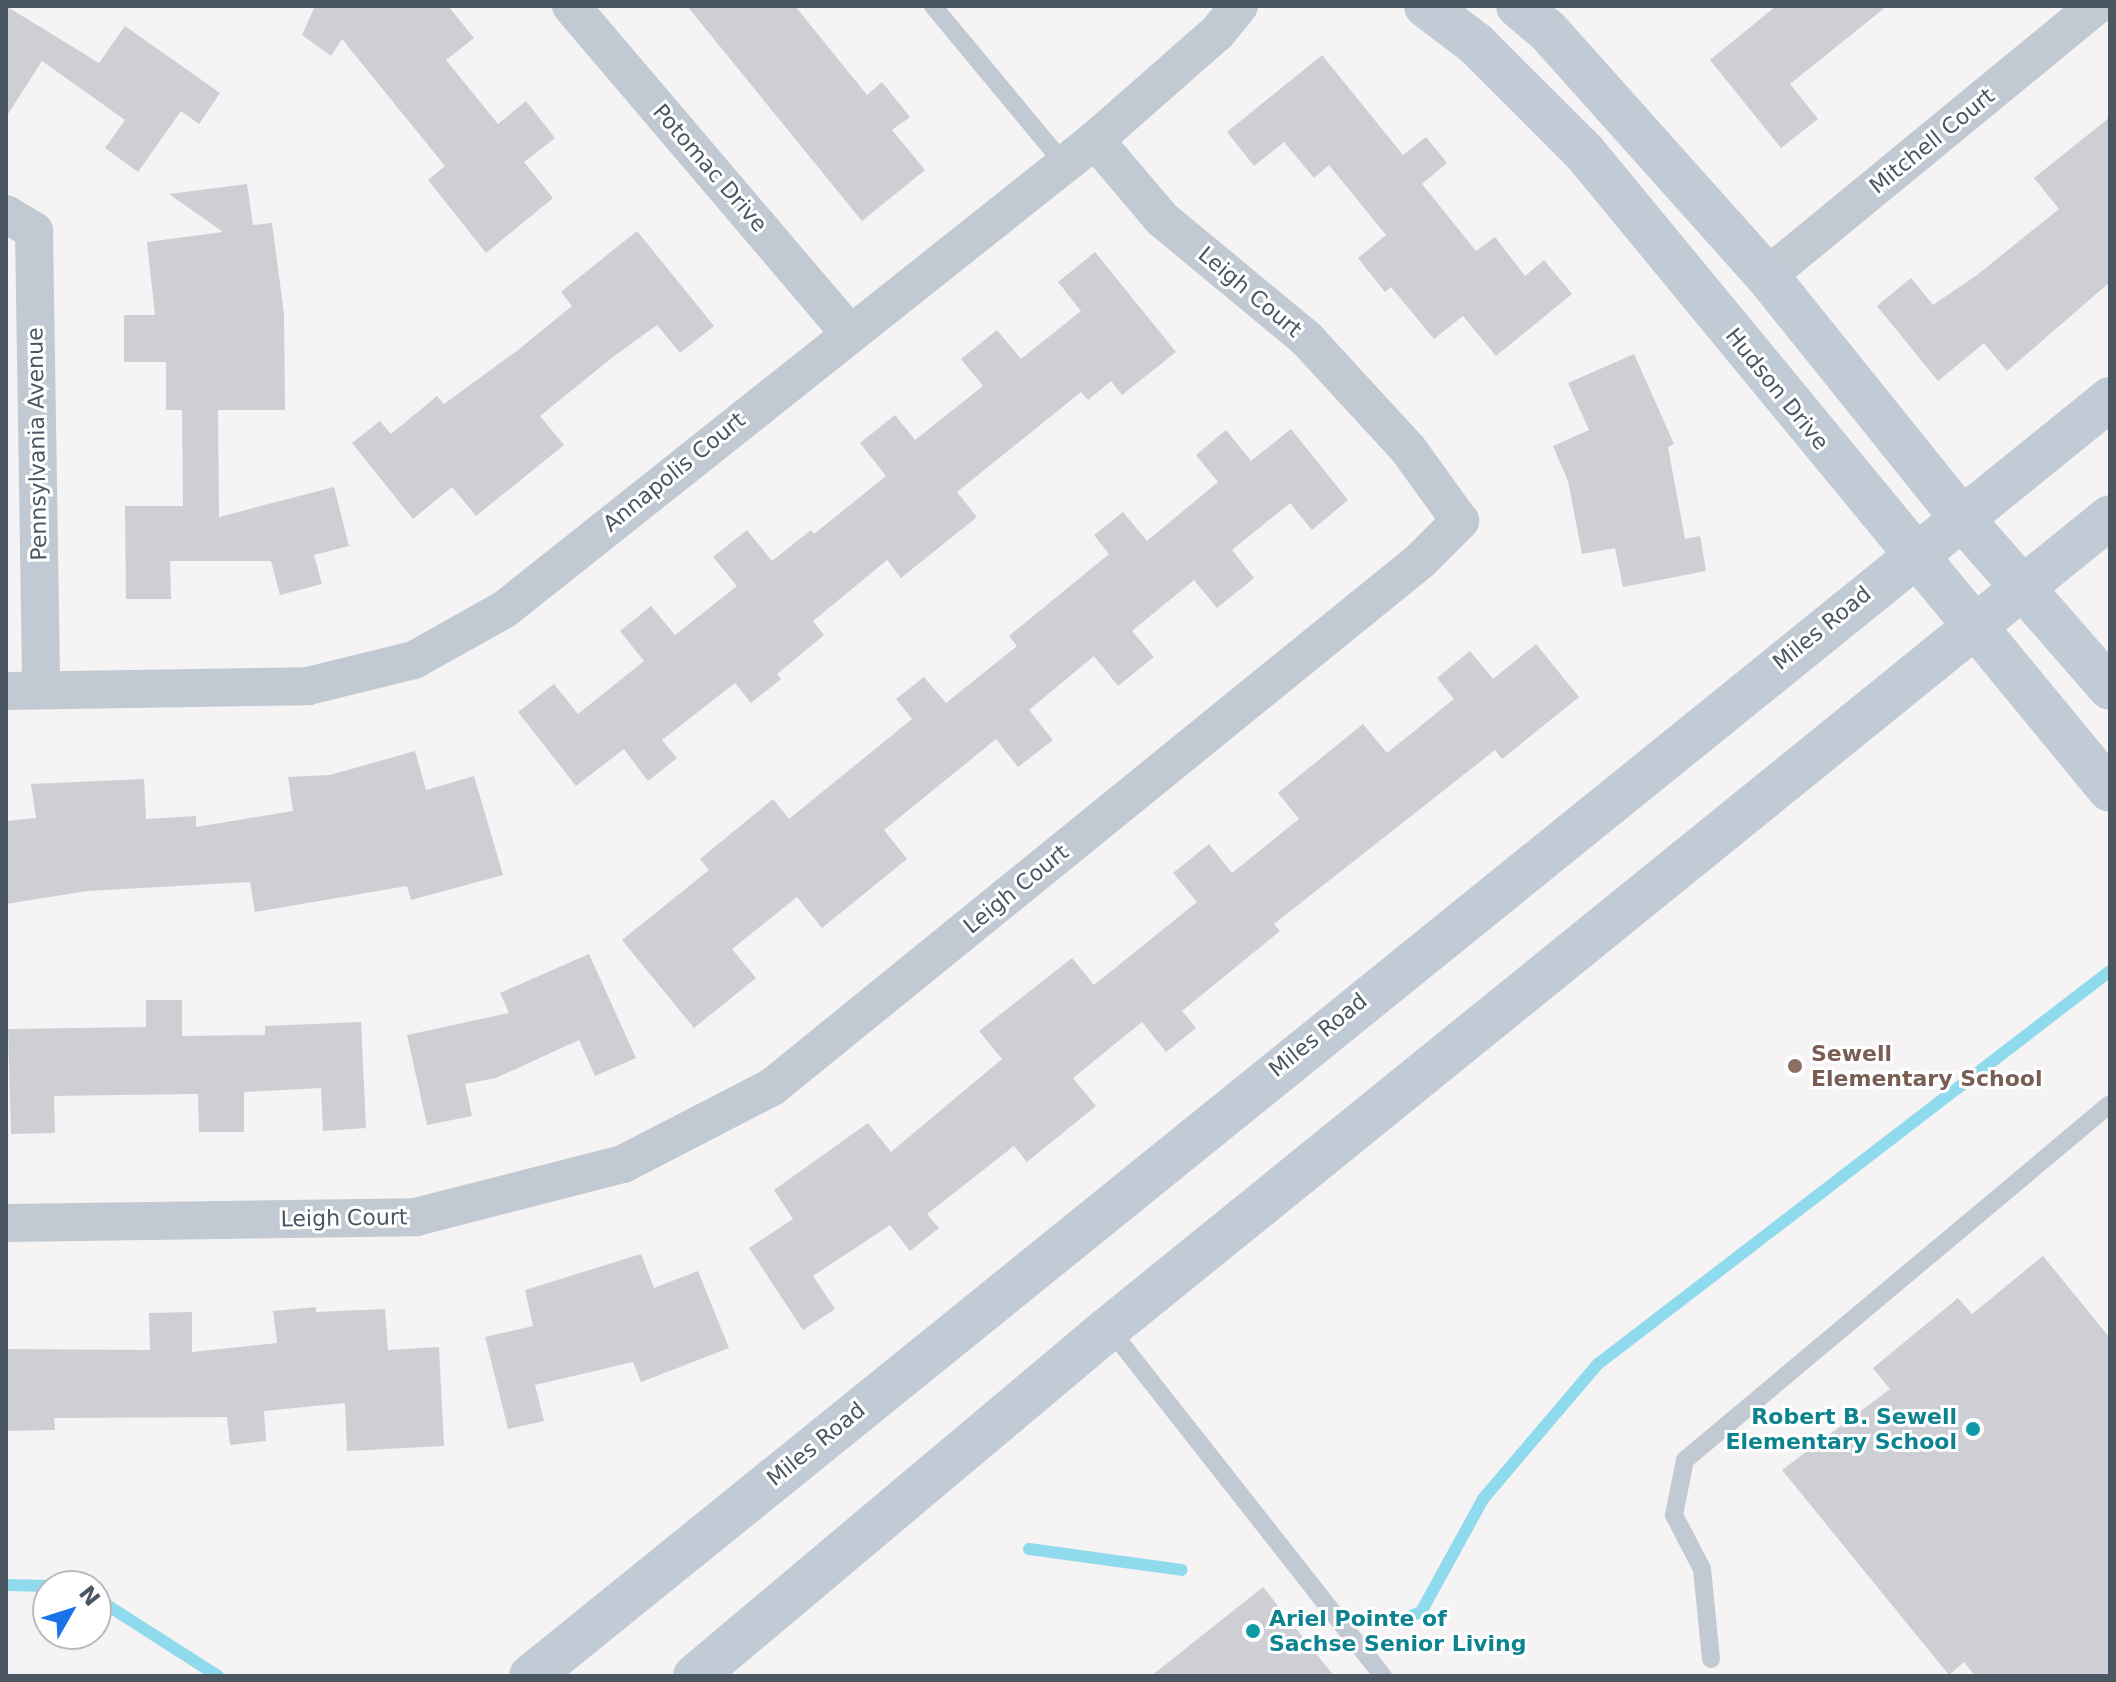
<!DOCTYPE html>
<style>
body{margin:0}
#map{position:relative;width:2116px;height:1682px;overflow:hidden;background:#f5f3f3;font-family:"DejaVu Sans",sans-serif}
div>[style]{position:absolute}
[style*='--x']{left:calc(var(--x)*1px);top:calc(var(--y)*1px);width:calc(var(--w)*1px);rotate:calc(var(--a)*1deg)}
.stream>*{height:12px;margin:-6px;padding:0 6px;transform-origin:6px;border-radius:6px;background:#90daee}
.building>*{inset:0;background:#cdcfd5}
.lane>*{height:18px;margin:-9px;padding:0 9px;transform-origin:9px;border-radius:9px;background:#c1cad2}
.street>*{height:38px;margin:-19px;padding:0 19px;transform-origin:19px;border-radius:19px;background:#c1cad2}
.secondary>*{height:44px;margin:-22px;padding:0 22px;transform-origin:22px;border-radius:22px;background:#c1cbd6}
.dots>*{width:22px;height:22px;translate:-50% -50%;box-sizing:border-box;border:4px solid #fff;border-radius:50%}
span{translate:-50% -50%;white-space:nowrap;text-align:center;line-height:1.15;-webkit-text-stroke:6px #fff;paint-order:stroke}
.street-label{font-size:22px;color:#4a5661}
.education-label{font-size:22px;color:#785e54;font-weight:700}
.left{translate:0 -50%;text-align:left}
.culture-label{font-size:22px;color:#0d838f;font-weight:700}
.right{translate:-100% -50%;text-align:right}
.frame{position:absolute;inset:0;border:8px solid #4a5661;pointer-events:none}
.north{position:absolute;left:32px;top:1570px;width:80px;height:80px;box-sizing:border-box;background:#fff;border:2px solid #b7bbc0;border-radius:50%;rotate:51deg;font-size:22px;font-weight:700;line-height:32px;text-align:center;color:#4a5661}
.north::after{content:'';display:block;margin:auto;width:28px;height:36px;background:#1a73e8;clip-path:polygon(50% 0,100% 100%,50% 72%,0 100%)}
</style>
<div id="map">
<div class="stream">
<i style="--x:1029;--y:1549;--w:154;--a:7.8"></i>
<i style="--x:6;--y:1585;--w:42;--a:1.4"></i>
<i style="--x:96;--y:1598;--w:145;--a:32.6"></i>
<i style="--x:1408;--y:1617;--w:14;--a:-21"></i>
<i style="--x:1421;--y:1612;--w:129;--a:-61.2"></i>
<i style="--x:1483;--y:1499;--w:177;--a:-49.6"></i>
<i style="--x:1598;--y:1364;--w:645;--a:-37.51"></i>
</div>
<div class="building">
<i style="clip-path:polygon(6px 6px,99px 63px,125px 26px,220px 93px,199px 124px,181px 111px,138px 172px,105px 148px,125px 120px,42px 61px,6px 117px)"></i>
<i style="clip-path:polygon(315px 6px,448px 6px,474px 38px,446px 60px,498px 124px,526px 101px,555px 138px,524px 162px,553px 198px,486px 253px,428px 180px,445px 166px,342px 39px,331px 56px,302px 35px)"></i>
<i style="clip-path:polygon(687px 6px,795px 6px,867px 95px,882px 82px,910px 117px,892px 130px,925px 170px,862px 221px)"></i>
<i style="clip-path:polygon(1776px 6px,1887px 6px,1790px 84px,1818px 119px,1781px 148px,1710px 60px)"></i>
<i style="clip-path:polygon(1322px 55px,1403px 155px,1426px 137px,1447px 163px,1422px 184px,1476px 251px,1495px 237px,1525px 276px,1544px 260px,1572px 294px,1496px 356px,1463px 316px,1434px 339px,1391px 287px,1385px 292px,1358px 258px,1386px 235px,1329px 165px,1314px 178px,1284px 142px,1254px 166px,1227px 132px)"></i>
<i style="clip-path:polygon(2110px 117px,2110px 282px,2007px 371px,1984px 343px,1938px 381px,1877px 306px,1911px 278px,1933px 305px,1977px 275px,2059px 209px,2034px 178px)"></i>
<i style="clip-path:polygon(247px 184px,253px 225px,272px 223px,284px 314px,285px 410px,218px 410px,219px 517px,334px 487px,349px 546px,314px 555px,322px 584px,280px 595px,271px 561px,170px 561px,171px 599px,126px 599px,125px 506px,183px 506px,182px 410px,166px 410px,166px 362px,124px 362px,124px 315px,155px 315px,147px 242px,223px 232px,169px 194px)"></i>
<i style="clip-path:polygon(637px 231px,714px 326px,680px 353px,657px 325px,613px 357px,540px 416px,564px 445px,476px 516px,452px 487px,413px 519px,352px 443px,380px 421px,391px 434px,437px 396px,444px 404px,518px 350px,572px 306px,561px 292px)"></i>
<i style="clip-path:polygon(1095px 252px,1176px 352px,1122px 395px,1111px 381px,1088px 400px,1081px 392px,957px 492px,977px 517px,901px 578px,887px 560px,813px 621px,824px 635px,777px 674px,781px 679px,751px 703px,735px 683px,662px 740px,677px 758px,648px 781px,624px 749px,576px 786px,518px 712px,554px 684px,578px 714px,644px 661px,620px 631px,651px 606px,675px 635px,737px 586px,713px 557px,747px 530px,772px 561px,811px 530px,814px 534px,886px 476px,860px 443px,895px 415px,915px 440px,983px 386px,961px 359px,997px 330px,1021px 359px,1081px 311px,1058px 282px)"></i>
<i style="clip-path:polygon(1634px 354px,1674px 444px,1668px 447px,1685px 539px,1700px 536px,1706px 571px,1623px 587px,1615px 548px,1582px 554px,1568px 481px,1553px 446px,1589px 430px,1568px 383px)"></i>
<i style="clip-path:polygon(1291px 429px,1348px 500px,1312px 530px,1290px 503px,1232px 550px,1254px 578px,1217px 608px,1194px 580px,1132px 631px,1154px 657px,1118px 686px,1094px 656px,1029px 710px,1053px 740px,1018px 767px,996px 739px,884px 830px,907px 859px,822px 928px,797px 897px,732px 949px,756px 978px,694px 1028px,622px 940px,709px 870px,700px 859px,773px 799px,789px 819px,912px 719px,896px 699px,924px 677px,946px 703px,1017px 646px,1009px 636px,1109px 554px,1094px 535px,1123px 512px,1147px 541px,1218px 482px,1196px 455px,1226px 430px,1251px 461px)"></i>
<i style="clip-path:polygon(1536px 644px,1579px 697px,1502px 759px,1495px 750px,1274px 924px,1280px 931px,1182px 1011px,1196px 1028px,1166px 1052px,1142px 1022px,1073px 1078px,1096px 1106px,1027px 1162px,1014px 1146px,927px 1214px,939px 1228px,910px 1251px,890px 1225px,813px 1276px,835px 1309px,803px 1330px,749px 1248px,793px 1219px,774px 1190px,868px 1123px,891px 1152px,1002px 1059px,979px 1031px,1072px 958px,1094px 985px,1197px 902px,1173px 873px,1209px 844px,1232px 873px,1299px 819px,1278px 793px,1363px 724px,1387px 753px,1454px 699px,1437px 678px,1470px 651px,1493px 679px)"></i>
<i style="clip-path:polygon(415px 751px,426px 790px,474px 776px,503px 875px,411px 900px,407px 886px,255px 912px,250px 882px,87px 891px,6px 904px,6px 821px,36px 818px,31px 784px,144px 779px,146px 819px,196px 816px,196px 827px,293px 811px,288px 777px,330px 775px)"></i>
<i style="clip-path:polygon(589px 954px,636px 1058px,595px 1076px,579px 1040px,496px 1078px,465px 1084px,472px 1116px,427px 1125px,407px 1035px,509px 1013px,500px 993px)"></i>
<i style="clip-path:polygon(146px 1000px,182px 1000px,182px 1036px,265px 1035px,265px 1026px,361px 1022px,366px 1128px,323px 1131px,321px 1088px,244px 1092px,244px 1132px,199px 1132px,198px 1094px,118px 1095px,54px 1096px,55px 1133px,11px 1134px,8px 1029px,146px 1027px)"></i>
<i style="clip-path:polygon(641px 1254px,654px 1288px,698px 1271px,729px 1348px,641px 1382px,633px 1362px,535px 1385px,544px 1421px,508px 1429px,485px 1337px,533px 1326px,525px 1290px)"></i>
<i style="clip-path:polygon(2043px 1256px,2110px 1338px,2110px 1676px,1975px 1676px,1964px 1662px,1949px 1675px,1782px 1470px,1890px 1389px,1873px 1368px,1958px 1298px,1972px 1314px)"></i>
<i style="clip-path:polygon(316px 1307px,316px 1312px,385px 1309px,388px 1350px,439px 1347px,444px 1446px,347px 1451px,345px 1403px,264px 1411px,266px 1441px,230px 1445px,227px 1417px,54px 1418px,55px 1430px,6px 1431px,6px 1349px,150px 1350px,149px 1313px,192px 1312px,192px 1352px,277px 1343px,273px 1311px)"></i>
<i style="clip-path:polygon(1263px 1587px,1334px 1676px,1151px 1676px)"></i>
</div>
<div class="lane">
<i style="--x:933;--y:6;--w:205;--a:50.3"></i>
<i style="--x:1109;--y:1328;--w:443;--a:51.8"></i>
<i style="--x:1711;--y:1659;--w:90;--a:-95.7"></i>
<i style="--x:1702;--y:1569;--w:61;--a:-117.4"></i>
<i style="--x:1674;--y:1515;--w:56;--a:-78.7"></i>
<i style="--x:1685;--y:1460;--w:554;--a:-39.95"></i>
</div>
<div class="street">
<i style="--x:571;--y:6;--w:427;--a:49.6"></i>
<i style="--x:6;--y:214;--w:33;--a:31"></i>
<i style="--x:34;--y:231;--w:459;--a:89.1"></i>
<i style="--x:1767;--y:276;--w:426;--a:-39.4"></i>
<i style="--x:6;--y:691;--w:302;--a:-0.9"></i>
<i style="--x:308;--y:686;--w:109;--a:-13.8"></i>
<i style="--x:414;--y:660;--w:104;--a:-29.3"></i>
<i style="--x:505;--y:609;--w:754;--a:-38.48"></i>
<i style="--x:1095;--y:140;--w:162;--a:-41.3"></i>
<i style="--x:1217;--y:33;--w:35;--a:-51"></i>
<i style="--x:6;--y:1223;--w:410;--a:-0.8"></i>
<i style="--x:416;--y:1217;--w:214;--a:-14.4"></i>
<i style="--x:623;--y:1164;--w:168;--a:-27.3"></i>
<i style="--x:772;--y:1087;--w:835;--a:-39.07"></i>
<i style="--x:1420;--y:561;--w:57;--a:-45"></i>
<i style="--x:1460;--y:521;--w:89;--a:-125.8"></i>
<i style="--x:1408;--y:449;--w:149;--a:-132.6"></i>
<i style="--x:1307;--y:339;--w:188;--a:-140.4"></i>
<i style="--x:1162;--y:219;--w:104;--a:-130.3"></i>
</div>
<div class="secondary">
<i style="--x:1426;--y:6;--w:63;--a:37.2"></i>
<i style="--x:1476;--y:44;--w:154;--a:45"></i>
<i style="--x:1585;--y:153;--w:825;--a:50.51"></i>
<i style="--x:1518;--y:6;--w:38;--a:40"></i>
<i style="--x:1547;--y:30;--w:330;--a:48.2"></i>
<i style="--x:1767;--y:276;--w:308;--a:51.2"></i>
<i style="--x:1960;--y:516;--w:228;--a:48.9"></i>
<i style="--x:531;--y:1676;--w:2031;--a:-38.96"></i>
<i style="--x:695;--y:1676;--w:541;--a:-40.05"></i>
<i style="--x:1109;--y:1328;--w:1288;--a:-39.01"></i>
</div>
<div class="dots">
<i style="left:1795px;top:1066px;background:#8d6e63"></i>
<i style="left:1973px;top:1429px;background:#0f9aa8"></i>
<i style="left:1253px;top:1631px;background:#0f9aa8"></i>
</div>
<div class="street-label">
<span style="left:1932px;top:141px;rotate:-39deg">Mitchell Court</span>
<span style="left:710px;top:168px;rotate:49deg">Potomac Drive</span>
<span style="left:1250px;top:292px;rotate:40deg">Leigh Court</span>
<span style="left:1777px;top:389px;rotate:51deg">Hudson Drive</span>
<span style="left:37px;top:444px;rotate:-91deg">Pennsylvania Avenue</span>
<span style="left:674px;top:472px;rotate:-39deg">Annapolis Court</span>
<span style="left:1822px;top:628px;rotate:-39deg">Miles Road</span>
<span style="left:1016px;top:889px;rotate:-39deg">Leigh Court</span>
<span style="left:1318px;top:1035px;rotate:-39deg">Miles Road</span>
<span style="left:344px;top:1218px;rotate:-1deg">Leigh Court</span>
<span style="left:816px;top:1444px;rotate:-39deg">Miles Road</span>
</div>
<div class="education-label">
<span class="left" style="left:1811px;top:1066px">Sewell<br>Elementary School</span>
</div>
<div class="culture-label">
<span class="right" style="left:1957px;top:1429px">Robert B. Sewell<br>Elementary School</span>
<span class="left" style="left:1269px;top:1631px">Ariel Pointe of<br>Sachse Senior Living</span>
</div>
<div class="frame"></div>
<div class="north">N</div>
</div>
